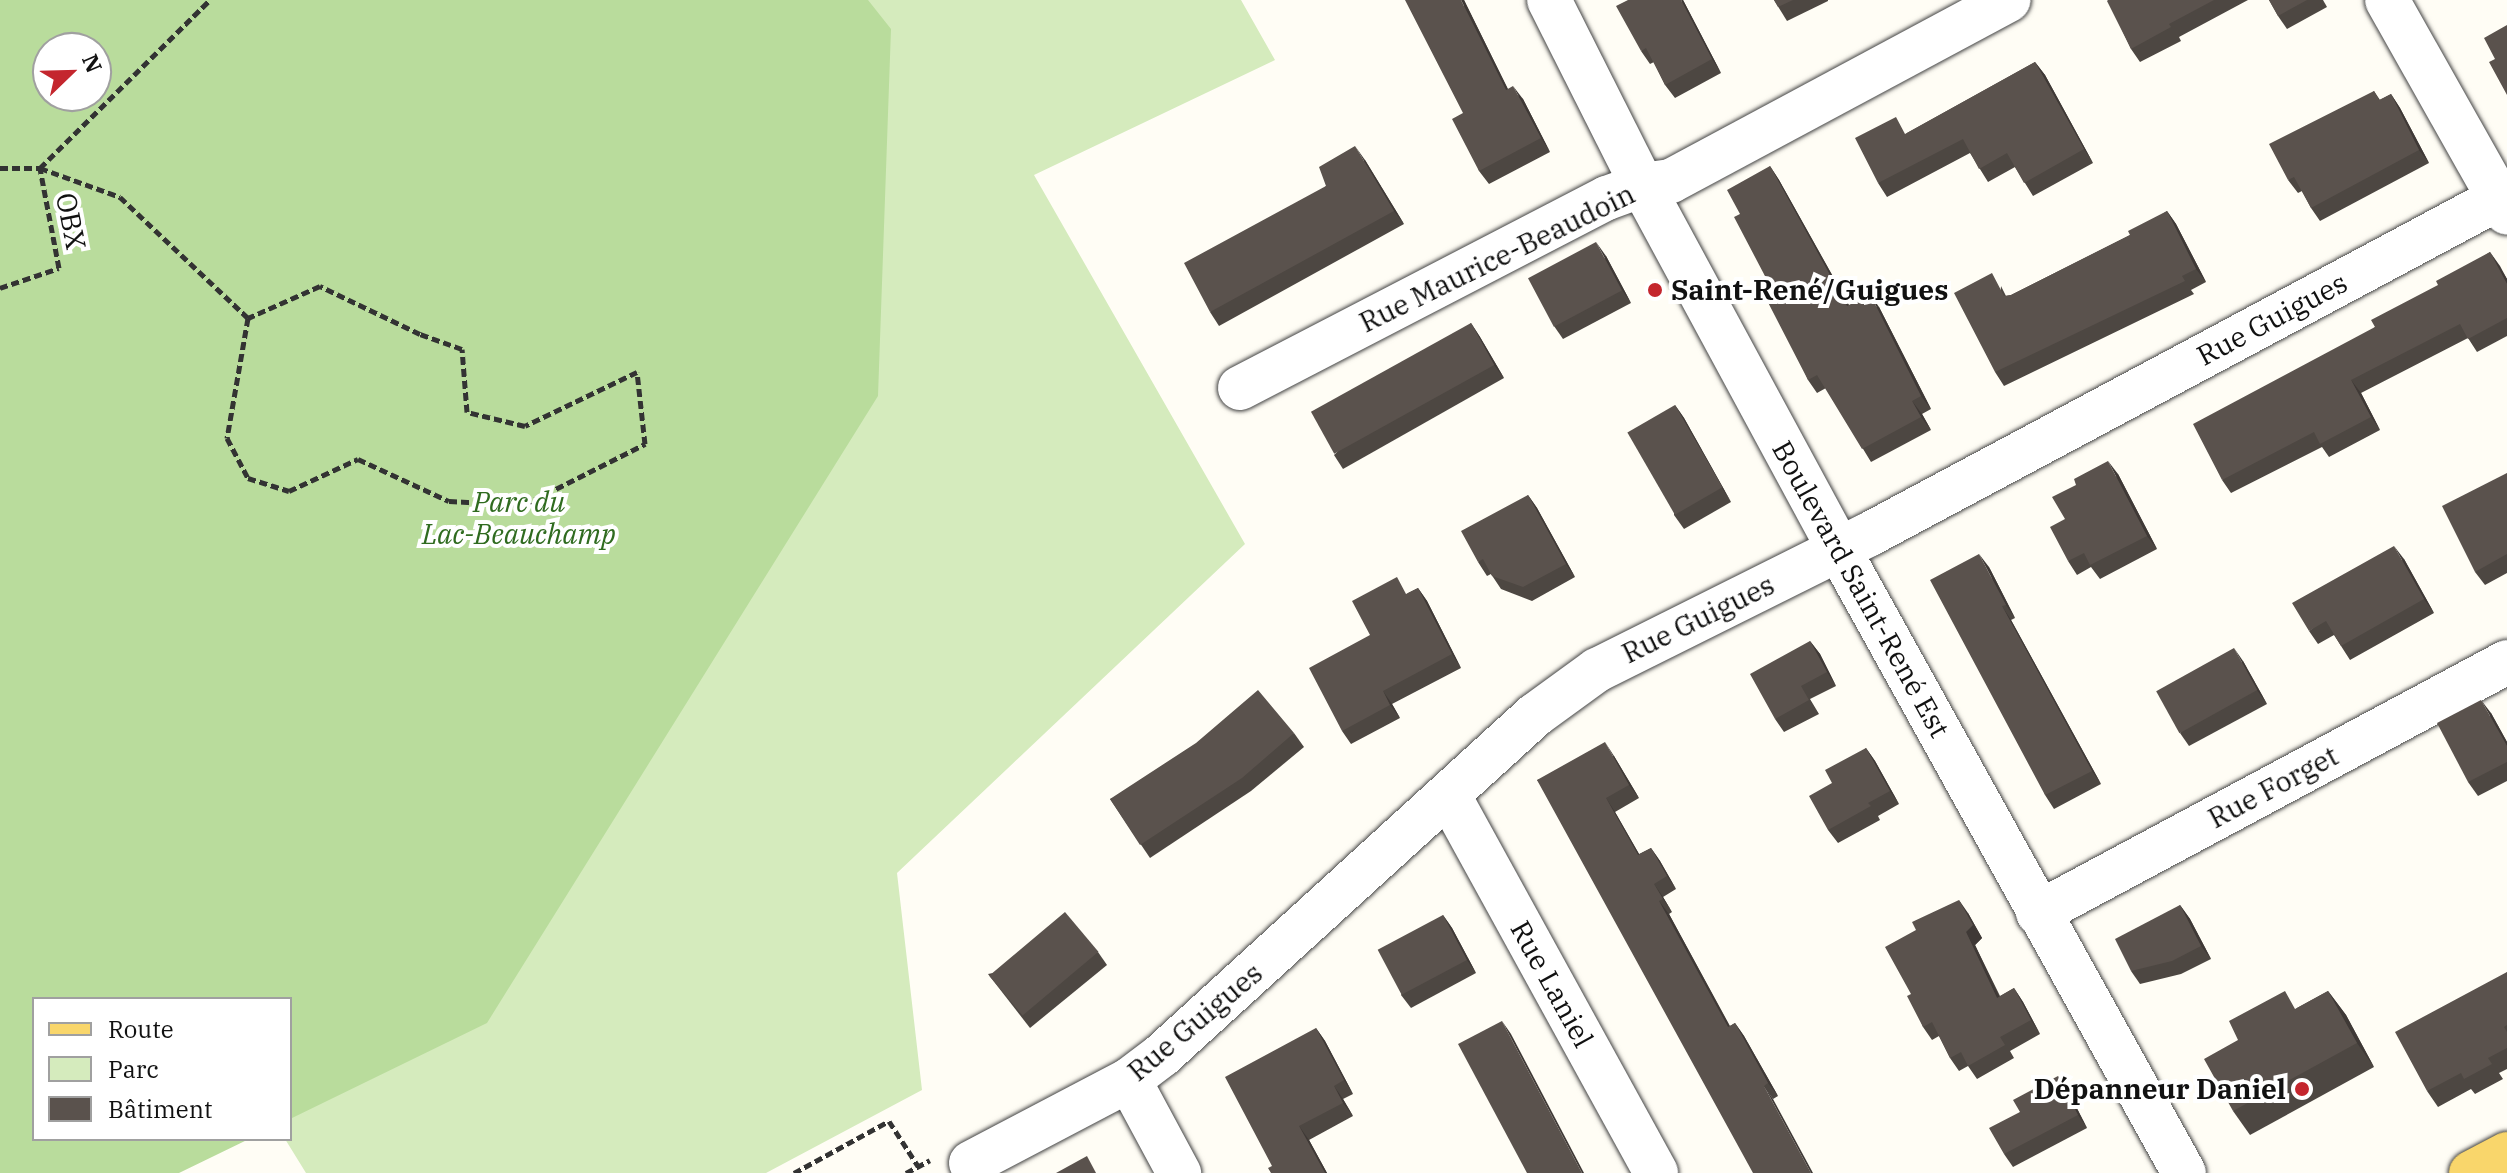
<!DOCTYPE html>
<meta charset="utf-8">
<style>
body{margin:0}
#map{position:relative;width:2507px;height:1173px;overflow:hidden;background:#fffdf5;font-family:"IBM Plex Serif",serif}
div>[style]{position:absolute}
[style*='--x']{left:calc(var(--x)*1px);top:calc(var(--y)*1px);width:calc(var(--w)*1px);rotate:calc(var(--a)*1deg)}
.green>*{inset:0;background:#d5ebbd}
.forest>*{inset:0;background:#b9dc9c}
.path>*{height:5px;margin-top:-2.5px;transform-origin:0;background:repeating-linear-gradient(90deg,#333 0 8px,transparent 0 12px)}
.roads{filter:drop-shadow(0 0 2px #444) drop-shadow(0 0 2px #444)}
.minor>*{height:44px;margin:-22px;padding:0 22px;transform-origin:22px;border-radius:22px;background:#fff}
.major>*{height:44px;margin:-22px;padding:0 22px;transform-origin:22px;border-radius:22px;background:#f9d66b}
.wall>*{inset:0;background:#4d4742}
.shaded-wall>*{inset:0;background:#3f3936}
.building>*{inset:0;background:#5a524d;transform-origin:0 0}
.dots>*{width:22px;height:22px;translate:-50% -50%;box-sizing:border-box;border:4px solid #fff;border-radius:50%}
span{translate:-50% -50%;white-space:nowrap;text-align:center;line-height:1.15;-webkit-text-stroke:8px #fff;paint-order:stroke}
.street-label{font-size:28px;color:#111}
.poi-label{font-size:28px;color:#111;font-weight:700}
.left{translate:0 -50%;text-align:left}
.right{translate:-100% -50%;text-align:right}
.park-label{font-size:28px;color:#2f6b1f;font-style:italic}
.legend{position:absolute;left:32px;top:997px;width:260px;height:144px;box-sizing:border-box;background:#fff;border:2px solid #a0a0a0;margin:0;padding:10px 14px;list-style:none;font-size:24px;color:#111}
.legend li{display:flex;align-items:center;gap:16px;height:40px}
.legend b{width:40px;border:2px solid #a0a0a0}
.north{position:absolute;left:32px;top:32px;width:80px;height:80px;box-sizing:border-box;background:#fff;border:2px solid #a0a0a0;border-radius:50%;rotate:67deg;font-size:22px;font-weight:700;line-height:32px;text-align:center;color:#111}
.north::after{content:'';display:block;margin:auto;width:28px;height:36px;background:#c4262e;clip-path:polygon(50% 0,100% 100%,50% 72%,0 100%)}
</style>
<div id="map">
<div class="green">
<i style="clip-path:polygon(evenodd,0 0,1241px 0,1275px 60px,1034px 175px,1245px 544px,897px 873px,922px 1090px,766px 1173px,306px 1173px,285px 1139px,290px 1139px,290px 999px,0 0,48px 48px,96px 48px,96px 96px,48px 96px,48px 48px)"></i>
</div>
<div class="forest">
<i style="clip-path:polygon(evenodd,0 0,868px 0,891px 29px,878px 396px,487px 1023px,290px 1119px,290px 999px,34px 999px,34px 1139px,249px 1139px,179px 1173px,0 1173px,0 0,48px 48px,96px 48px,96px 96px,48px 96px,48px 48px)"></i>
</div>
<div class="path">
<i style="--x:0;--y:168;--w:40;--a:0"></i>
<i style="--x:40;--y:168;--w:239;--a:-44.7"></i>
<i style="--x:40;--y:168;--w:85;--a:19.9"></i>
<i style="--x:120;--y:197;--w:176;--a:43.4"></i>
<i style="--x:248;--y:318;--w:122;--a:99.9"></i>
<i style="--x:227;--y:438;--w:45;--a:62.3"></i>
<i style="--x:248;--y:478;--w:43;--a:17.6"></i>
<i style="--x:289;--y:491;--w:76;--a:-24.9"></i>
<i style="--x:358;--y:459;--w:100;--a:24.8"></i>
<i style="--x:449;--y:501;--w:75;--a:3.1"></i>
<i style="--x:524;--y:505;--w:136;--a:-26.8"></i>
<i style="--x:645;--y:444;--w:72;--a:-96.3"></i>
<i style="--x:637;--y:372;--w:124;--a:154.3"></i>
<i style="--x:525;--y:426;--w:60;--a:-166.4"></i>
<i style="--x:467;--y:412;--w:63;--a:-94.5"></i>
<i style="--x:462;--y:349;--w:45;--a:-160.3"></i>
<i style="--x:420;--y:334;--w:111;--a:-154.4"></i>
<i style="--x:320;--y:286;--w:79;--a:156"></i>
<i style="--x:0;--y:288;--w:62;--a:-18.7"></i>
<i style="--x:59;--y:268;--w:102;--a:-100.8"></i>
<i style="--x:794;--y:1173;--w:108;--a:-28.7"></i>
<i style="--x:889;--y:1121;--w:54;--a:57.2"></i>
<i style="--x:906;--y:1173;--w:27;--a:-28"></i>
</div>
<div class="roads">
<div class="minor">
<i style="--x:1549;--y:0;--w:207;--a:63.3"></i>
<i style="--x:1642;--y:185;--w:415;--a:61.6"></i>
<i style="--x:1839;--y:550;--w:712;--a:61.02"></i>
<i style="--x:2387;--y:0;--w:244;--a:60.6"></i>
<i style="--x:1240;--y:388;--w:413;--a:-27.4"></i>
<i style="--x:1607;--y:198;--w:37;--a:-20"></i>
<i style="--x:1642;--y:185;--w:29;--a:-8"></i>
<i style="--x:1671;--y:181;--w:383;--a:-28.2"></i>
<i style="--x:1449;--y:796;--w:430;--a:61.2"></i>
<i style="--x:2038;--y:913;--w:532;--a:-28.15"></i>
<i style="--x:1129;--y:1080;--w:106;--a:61.7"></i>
<i style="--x:971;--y:1163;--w:178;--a:-27.7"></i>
<i style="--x:1129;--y:1080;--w:41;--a:-37.1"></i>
<i style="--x:1162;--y:1055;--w:505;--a:-42.35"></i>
<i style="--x:1535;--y:715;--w:77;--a:-36"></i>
<i style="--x:1597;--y:670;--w:303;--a:-26.5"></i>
<i style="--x:1868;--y:535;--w:724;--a:-28.09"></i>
</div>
<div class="major">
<i style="--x:2471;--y:1173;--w:41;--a:-27.8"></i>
</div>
</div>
<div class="wall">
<i style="clip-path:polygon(1464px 0,1508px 89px,1523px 99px,1550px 152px,1489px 184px,1479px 171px,1463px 113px)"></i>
<i style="clip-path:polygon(1683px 0,1721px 73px,1675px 98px,1665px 85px,1654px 62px,1650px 64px,1641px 51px)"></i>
<i style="clip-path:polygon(1774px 0,1828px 0,1828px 1px,1787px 21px)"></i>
<i style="clip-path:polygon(2108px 0,2248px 0,2179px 37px,2181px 41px,2140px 62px,2131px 49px)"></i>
<i style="clip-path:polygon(2269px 0,2323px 0,2327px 7px,2287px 29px,2278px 16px)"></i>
<i style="clip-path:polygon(2035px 62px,2045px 75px,2093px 163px,2033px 196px,2015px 167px,1988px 182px,1970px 153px,1887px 197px,1878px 183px,1907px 133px)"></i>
<i style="clip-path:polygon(2374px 91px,2380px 100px,2391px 94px,2400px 108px,2429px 163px,2320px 221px,2311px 208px,2302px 191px,2298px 193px,2288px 180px)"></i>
<i style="clip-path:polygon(1365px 160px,1404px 224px,1219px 326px,1210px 312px,1326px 186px)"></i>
<i style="clip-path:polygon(1770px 166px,1779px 180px,1849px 305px,1879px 307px,1931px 409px,1922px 414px,1931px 430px,1871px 462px,1826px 388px,1817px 393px,1808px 380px,1740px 214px)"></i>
<i style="clip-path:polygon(2167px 211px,2176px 224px,2206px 282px,2191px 290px,2194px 294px,2004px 386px,1995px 372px,2001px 286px,2006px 296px,2011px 295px,2130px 235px)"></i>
<i style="clip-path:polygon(2490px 252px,2507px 279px,2507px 336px,2477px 352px,2468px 338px,2361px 393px,2380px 430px,2329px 457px,2322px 447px,2231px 493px,2222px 480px,2375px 327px)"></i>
<i style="clip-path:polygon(1606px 256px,1631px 303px,1563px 339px,1554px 326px)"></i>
<i style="clip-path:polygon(1471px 323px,1480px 337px,1504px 378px,1343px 469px,1334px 455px)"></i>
<i style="clip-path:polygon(1675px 405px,1684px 418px,1731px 502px,1684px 529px,1674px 515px)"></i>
<i style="clip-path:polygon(2507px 473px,2507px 573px,2485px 585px,2475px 572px)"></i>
<i style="clip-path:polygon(2118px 474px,2157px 549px,2100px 579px,2091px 567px,2077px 575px,2068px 561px)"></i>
<i style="clip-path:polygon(1528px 495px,1537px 508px,1575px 577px,1532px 601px,1501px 589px,1491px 574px,1487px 576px,1478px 562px)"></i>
<i style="clip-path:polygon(2404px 559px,2434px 613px,2350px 660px,2334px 635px,2318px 644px,2309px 631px)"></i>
<i style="clip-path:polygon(1989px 567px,2015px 618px,2011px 620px,2101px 784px,2054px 809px,2045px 795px)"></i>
<i style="clip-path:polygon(1418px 588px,1427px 601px,1461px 668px,1392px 704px,1400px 718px,1351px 744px,1342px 731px,1370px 635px,1408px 593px)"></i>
<i style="clip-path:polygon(1810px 641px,1820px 654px,1836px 686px,1810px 699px,1819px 714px,1784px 732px,1775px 719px)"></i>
<i style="clip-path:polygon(2243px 661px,2267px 704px,2189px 746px,2180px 733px)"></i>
<i style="clip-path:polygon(2491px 713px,2507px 742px,2507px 781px,2478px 796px,2468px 782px)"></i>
<i style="clip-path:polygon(1294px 733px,1304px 747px,1251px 791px,1150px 858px,1110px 799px)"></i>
<i style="clip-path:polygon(1866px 748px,1875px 761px,1899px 804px,1878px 816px,1880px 820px,1838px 843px,1828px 830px,1832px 783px)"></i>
<i style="clip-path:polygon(1614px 756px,1639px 798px,1615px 812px,1639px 854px,1651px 848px,1660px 861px,1676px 889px,1663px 897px,1672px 912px,1669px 914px,1730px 1026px,1735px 1023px,1744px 1036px,1778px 1096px,1773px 1099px,1537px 780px)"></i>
<i style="clip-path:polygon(2180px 905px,2190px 919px,2211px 959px,2181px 974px,2140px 984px,2131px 971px)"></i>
<i style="clip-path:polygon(1968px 913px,1982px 938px,1975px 945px,2000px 996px,2014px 988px,2023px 1002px,2040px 1034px,2010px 1051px,2014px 1058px,1977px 1079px,1968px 1066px,1959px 1071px,1950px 1058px,1939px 1036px,1932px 1040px,1923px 1027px,1911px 994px)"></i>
<i style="clip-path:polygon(1443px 915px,1452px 928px,1476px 973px,1411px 1008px,1401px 995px)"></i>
<i style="clip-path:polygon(1098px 952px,1107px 965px,1030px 1028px,988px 974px)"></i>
<i style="clip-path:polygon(2507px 972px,2507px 1069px,2499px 1073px,2503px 1079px,2475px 1094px,2471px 1089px,2438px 1107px,2427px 1091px)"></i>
<i style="clip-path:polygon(2328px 991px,2346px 1015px,2374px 1067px,2250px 1135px,2233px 1111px,2297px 1008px)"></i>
<i style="clip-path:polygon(1316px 1028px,1325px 1041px,1353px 1094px,1343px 1099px,1353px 1116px,1309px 1140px,1327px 1173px,1271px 1173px,1272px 1166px)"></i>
<i style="clip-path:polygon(2067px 1089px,2087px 1128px,2013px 1167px,2004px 1154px,2020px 1112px)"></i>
</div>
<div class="shaded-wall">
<i style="clip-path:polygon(1461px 0,1464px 0,1515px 104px,1506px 90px)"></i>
<i style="clip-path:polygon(1681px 0,1683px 0,1721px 73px,1712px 59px)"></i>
<i style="clip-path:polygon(2035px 62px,2045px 75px,2093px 163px,2084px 149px)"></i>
<i style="clip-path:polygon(1513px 86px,1523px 99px,1550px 152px,1541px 138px)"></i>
<i style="clip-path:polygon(2391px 94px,2400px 108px,2429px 163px,2419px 150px)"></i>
<i style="clip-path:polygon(1355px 146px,1365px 160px,1404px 224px,1394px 211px)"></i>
<i style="clip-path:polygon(1770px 166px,1779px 180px,1857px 320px,1847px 306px)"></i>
<i style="clip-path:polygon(2167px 211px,2176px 224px,2206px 282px,2196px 269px)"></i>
<i style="clip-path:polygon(1596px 242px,1606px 256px,1631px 303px,1622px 290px)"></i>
<i style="clip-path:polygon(2490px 252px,2500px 266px,2507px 279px,2507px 284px)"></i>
<i style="clip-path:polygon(1870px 294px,1879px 307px,1931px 409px,1921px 396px)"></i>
<i style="clip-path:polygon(1471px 323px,1480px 337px,1504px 378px,1494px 365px)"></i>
<i style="clip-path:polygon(2351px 380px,2361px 393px,2380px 430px,2371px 417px)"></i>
<i style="clip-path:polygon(1912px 401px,1922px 414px,1931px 430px,1921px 417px)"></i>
<i style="clip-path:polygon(1675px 405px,1684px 418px,1731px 502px,1722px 488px)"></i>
<i style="clip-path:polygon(2108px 461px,2118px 474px,2157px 549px,2147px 536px)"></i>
<i style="clip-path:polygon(1528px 495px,1537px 508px,1575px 577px,1566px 564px)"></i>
<i style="clip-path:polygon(2394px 546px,2404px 559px,2434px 613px,2424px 599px)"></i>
<i style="clip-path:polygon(1979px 554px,1989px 567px,2015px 618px,2006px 605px)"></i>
<i style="clip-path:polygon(1418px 588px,1427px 601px,1461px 668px,1452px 654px)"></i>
<i style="clip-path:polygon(2002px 606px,2011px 620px,2101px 784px,2092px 771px)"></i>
<i style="clip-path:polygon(1810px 641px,1820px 654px,1836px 686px,1827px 672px)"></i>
<i style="clip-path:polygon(2234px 648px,2243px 661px,2267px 704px,2257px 690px)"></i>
<i style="clip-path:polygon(1383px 691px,1392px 704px,1400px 718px,1390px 705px)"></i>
<i style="clip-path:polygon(2481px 700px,2491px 713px,2507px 742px,2507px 746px)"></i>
<i style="clip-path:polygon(1605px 742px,1614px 756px,1639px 798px,1629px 785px)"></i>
<i style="clip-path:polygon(1866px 748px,1875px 761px,1899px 804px,1890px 791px)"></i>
<i style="clip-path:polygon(1606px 798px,1615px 812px,1647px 868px,1638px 855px)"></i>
<i style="clip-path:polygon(1651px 848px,1660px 861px,1676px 889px,1667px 876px)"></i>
<i style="clip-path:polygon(1654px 884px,1663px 897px,1672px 912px,1663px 899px)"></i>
<i style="clip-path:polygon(1959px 900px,1968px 913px,1982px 938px,1975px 945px,2006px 1011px,1997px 998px,1966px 932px)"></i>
<i style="clip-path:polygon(1659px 901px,1669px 914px,1737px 1040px,1728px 1027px)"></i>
<i style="clip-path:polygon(2180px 905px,2190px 919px,2211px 959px,2201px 946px)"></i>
<i style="clip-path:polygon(1443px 915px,1452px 928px,1476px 973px,1467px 960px)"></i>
<i style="clip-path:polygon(2014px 988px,2023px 1002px,2040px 1034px,2031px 1020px)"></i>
<i style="clip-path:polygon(2328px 991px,2346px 1015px,2374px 1067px,2357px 1043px)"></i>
<i style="clip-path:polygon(1502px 1021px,1511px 1034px,1584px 1173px,1582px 1173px)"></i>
<i style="clip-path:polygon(1735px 1023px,1744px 1036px,1778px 1096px,1768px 1083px)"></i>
<i style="clip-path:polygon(1316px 1028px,1325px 1041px,1353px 1094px,1344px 1080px)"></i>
<i style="clip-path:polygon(2058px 1076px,2067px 1089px,2087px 1128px,2078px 1115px)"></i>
<i style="clip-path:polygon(1334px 1086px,1343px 1099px,1353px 1116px,1343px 1103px)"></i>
<i style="clip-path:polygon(1764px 1086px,1773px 1099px,1813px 1173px,1811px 1173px)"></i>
<i style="clip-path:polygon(1299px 1126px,1309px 1140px,1327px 1173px,1325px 1173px)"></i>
</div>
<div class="building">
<i style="clip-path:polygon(1405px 0,1461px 0,1506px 90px,1513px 86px,1541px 138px,1479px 171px,1452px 119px,1463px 113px)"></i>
<i style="clip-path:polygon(1628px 0,1681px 0,1712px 59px,1665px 85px,1646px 48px,1641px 51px,1616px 6px)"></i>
<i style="clip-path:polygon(1774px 0,1793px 0,1778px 7px)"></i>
<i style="clip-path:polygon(2108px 0,2214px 0,2169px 24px,2171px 27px,2131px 49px,2107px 1px)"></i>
<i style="clip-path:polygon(2269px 0,2307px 0,2278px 16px)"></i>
<i style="clip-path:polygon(2507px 25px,2507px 95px,2489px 62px,2495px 59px,2484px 38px)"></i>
<i style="clip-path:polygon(2035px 62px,2084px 149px,2024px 183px,2007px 153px,1979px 169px,1963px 139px,1878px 183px,1855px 138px,1896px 117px,1905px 134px)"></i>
<i style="clip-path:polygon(2374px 91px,2379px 100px,2391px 94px,2419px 150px,2311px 208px,2294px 177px,2288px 180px,2269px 144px)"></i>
<i style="clip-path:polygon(1355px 146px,1394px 211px,1210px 312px,1184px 263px,1326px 186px,1319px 167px)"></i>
<i style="clip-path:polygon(1770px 166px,1847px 306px,1870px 294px,1921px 396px,1912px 401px,1921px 417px,1862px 449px,1817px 375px,1808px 380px,1758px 283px,1766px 278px,1734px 217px,1740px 214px,1727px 190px)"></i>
<i style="clip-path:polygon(2167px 211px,2196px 269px,2182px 276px,2185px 281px,1995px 372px,1954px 293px,1992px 273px,2004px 296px,2011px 295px,2130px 235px,2128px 231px)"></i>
<i style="left:1596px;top:242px;width:55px;height:77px;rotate:62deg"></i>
<i style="clip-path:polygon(2490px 252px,2507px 284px,2507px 318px,2468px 339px,2460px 324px,2351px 380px,2371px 417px,2320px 444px,2314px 432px,2222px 480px,2193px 424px,2375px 327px,2371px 320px,2438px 285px,2436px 281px)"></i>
<i style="left:1471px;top:323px;width:48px;height:183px;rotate:61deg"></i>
<i style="left:1675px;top:405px;width:95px;height:55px;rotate:60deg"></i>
<i style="clip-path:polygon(2108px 461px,2147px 536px,2090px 565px,2084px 553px,2068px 561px,2050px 527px,2065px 519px,2052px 497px,2076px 485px,2074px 479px)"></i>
<i style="clip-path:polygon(2507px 473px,2507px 554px,2475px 572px,2442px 506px)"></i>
<i style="clip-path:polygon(1528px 495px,1566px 564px,1523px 587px,1492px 576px,1483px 559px,1478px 562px,1461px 531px)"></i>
<i style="clip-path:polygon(2394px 546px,2424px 599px,2341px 646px,2326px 621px,2309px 631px,2292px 603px)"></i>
<i style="clip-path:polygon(1979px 554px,2006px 605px,2002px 606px,2092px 771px,2045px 795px,1930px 580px)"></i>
<i style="clip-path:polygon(1397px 577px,1406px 594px,1418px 588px,1452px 654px,1383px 691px,1390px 705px,1342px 731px,1309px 668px,1370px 635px,1352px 601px)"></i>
<i style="clip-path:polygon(1810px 641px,1827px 672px,1801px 686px,1809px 700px,1775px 719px,1750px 674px)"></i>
<i style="left:2234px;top:648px;width:48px;height:89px;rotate:61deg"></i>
<i style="clip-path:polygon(1258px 690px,1294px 733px,1242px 778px,1140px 845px,1110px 799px,1196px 743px)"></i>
<i style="clip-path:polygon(2481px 700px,2507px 746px,2507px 762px,2468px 782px,2437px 723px)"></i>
<i style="clip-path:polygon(1605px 742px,1629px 785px,1606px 798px,1638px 855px,1651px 848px,1667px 876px,1654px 884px,1663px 899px,1659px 901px,1728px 1027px,1735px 1023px,1768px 1083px,1764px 1086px,1811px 1173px,1753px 1173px,1537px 780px)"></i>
<i style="clip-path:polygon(1866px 748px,1890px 791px,1868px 803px,1871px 806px,1828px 830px,1809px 796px,1832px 783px,1825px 770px)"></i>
<i style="clip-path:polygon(1959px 900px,1973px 925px,1966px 932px,1997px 998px,2014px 988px,2031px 1020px,2000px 1037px,2005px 1045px,1968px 1066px,1961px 1052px,1950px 1058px,1932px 1022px,1923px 1027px,1907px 996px,1911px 994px,1885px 947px,1916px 930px,1912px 922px)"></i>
<i style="clip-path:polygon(2180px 905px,2201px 946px,2172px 961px,2131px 971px,2115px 939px)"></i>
<i style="left:1065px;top:912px;width:52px;height:99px;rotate:50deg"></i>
<i style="left:1443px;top:915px;width:51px;height:74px;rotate:62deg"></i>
<i style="clip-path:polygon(2507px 972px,2507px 1025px,2504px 1027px,2507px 1032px,2507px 1048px,2488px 1058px,2492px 1064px,2464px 1079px,2461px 1073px,2427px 1091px,2395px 1032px)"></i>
<i style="clip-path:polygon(2285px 991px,2295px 1009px,2328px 991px,2357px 1043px,2233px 1111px,2204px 1059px,2238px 1040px,2229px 1021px)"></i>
<i style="clip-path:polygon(1502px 1021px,1582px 1173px,1527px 1173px,1458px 1044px)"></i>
<i style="clip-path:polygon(1316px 1028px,1344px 1080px,1334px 1086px,1343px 1103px,1299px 1126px,1325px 1173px,1271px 1173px,1268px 1168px,1272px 1166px,1225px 1077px)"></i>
<i style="clip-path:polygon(2058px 1076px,2078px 1115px,2004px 1154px,1989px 1128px,2020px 1112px,2013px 1100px)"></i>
<i style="clip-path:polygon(1087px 1156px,1096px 1173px,1056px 1173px)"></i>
</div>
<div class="dots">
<i style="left:1655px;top:290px;background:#c4262e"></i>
<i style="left:2302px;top:1089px;background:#c4262e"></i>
</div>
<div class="street-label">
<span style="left:71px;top:221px;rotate:79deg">OBX</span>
<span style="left:1497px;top:258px;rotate:-26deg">Rue Maurice-Beaudoin</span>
<span style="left:2272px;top:319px;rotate:-28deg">Rue Guigues</span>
<span style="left:1861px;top:589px;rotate:61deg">Boulevard Saint-René Est</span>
<span style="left:1698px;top:619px;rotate:-26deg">Rue Guigues</span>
<span style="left:2273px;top:787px;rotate:-28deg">Rue Forget</span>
<span style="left:1552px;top:984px;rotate:61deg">Rue Laniel</span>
<span style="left:1195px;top:1022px;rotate:-40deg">Rue Guigues</span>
</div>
<div class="poi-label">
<span class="left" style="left:1671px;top:290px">Saint-René/Guigues</span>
<span class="right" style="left:2286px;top:1089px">Dépanneur Daniel</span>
</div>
<div class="park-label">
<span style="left:519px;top:518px">Parc du<br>Lac-Beauchamp</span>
</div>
<ul class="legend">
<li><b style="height:10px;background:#f9d66b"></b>Route</li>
<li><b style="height:22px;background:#d5ebbd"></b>Parc</li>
<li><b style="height:22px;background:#5a524d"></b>Bâtiment</li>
</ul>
<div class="north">N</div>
</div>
